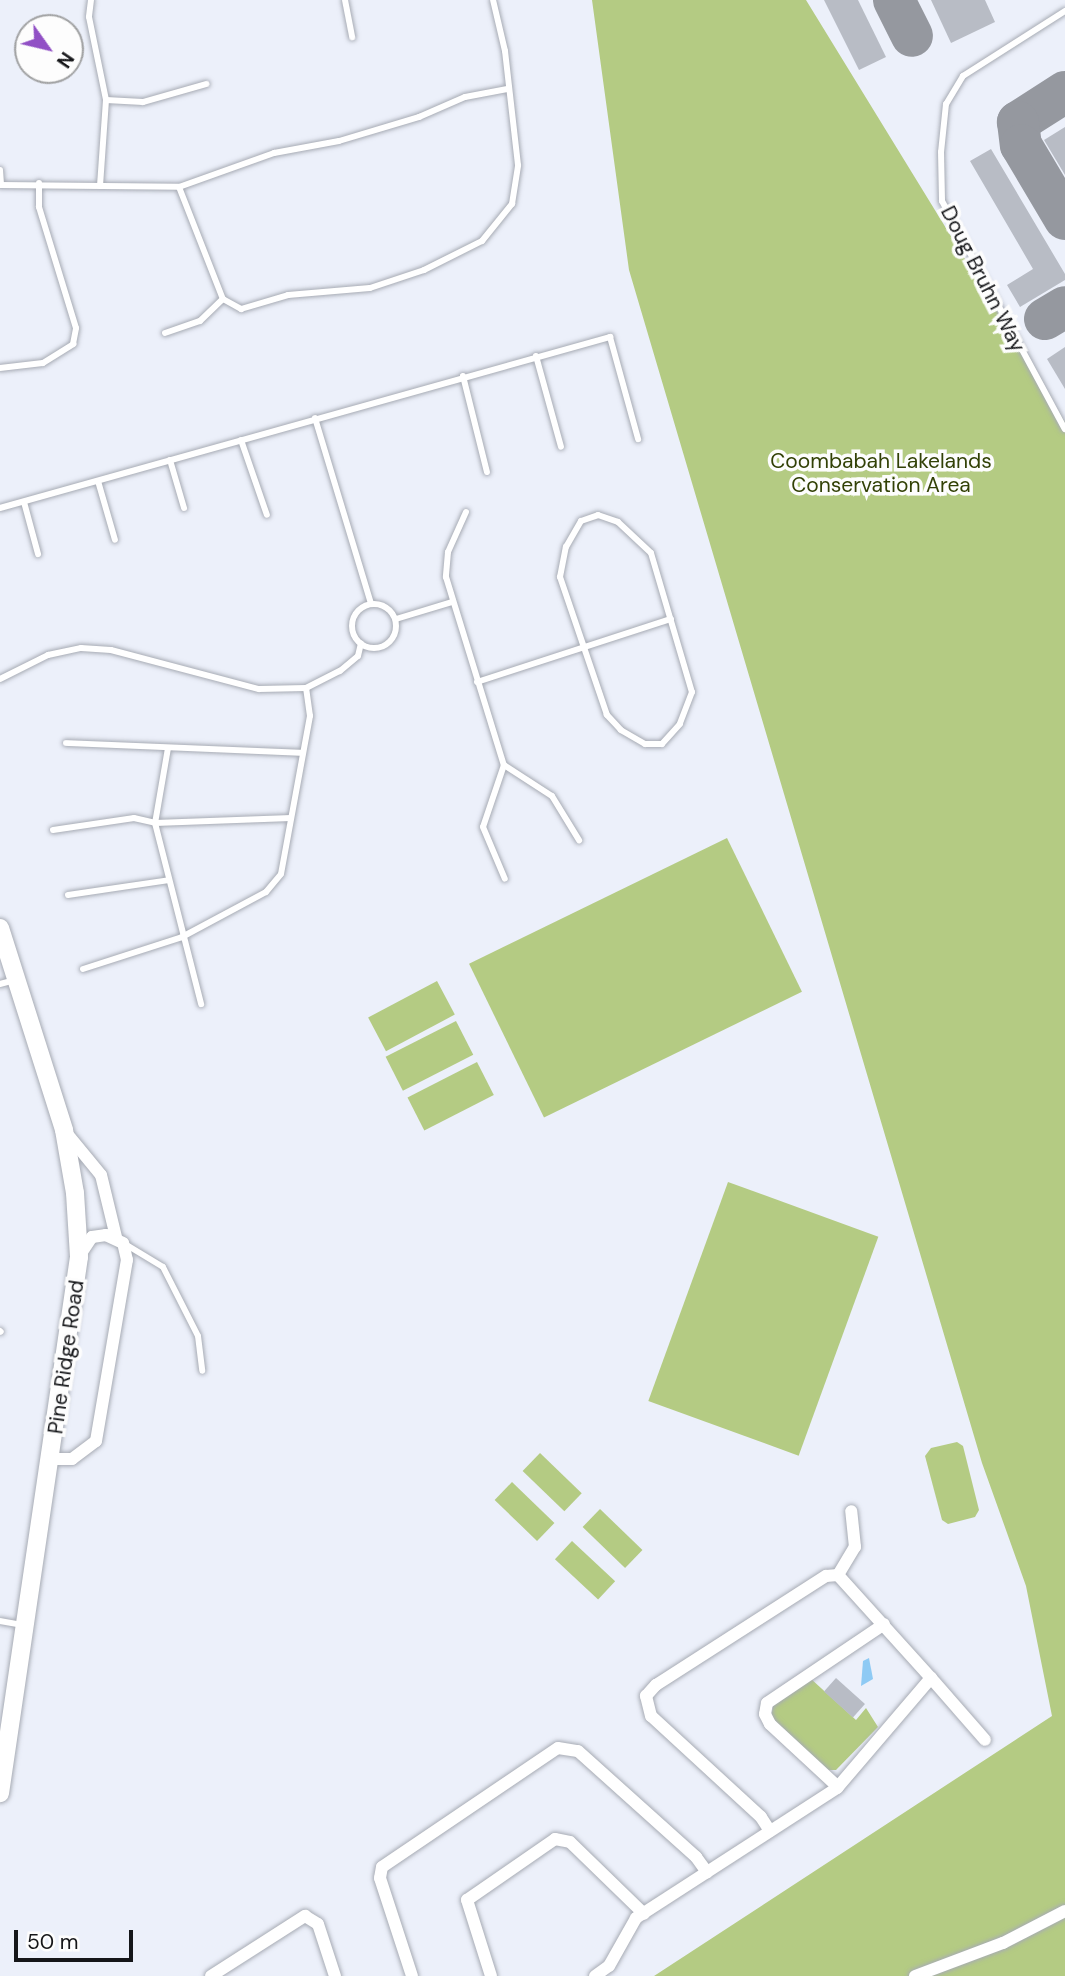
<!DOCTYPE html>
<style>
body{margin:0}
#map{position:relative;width:1065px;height:1976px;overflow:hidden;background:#ecf0fa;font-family:"DM Sans",sans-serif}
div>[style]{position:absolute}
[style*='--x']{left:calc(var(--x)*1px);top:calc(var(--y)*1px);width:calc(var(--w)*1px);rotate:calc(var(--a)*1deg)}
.green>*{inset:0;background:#b4cb83;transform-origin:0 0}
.water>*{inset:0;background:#8ecaf4}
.taxiway>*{height:42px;margin:-21px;padding:0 21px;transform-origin:21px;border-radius:21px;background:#95989f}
.building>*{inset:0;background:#b8bcc5;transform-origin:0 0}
.roads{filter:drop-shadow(0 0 2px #a7abb4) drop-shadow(0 0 2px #a7abb4)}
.lane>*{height:6px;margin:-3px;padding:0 3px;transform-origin:3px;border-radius:3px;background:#fff}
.lane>.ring{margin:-3px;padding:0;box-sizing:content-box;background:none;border:6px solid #fff;border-radius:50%}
.street>*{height:12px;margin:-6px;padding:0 6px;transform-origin:6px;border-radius:6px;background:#fff}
.secondary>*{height:18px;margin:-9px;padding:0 9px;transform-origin:9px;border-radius:9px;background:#fff}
span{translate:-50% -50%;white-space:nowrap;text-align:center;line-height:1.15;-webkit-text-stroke:7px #fdfdfd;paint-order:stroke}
.street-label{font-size:21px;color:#151619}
.park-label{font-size:21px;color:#324106}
.north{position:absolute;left:14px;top:14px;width:70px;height:70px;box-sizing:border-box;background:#fdfdfd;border:2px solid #a0a1a2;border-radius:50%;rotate:124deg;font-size:19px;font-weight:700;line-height:28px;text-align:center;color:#151619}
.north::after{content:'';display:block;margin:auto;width:24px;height:32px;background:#9150c5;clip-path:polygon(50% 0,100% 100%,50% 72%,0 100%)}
.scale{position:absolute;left:14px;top:1930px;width:119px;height:32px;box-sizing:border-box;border:4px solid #151619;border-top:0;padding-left:9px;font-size:21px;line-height:24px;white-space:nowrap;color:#151619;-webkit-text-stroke:5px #fdfdfd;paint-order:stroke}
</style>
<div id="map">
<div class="green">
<i style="clip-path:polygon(592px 0,806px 0,1065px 422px,1065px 1976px,654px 1976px,1052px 1716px,1026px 1586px,982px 1463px,629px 270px)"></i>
<i style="left:727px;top:838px;width:171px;height:287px;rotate:64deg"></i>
<i style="left:437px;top:981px;width:38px;height:78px;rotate:62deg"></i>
<i style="left:456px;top:1021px;width:38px;height:79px;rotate:63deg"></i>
<i style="left:477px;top:1062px;width:37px;height:78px;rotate:63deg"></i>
<i style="left:728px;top:1182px;width:160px;height:233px;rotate:20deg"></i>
<i style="clip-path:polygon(957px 1442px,963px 1446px,979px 1510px,975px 1517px,948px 1524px,942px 1520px,925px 1456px,931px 1448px)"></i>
<i style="left:540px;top:1453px;width:58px;height:25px;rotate:44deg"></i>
<i style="left:512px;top:1482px;width:59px;height:25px;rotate:44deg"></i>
<i style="left:600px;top:1509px;width:59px;height:25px;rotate:44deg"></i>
<i style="left:572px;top:1541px;width:59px;height:25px;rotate:43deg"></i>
<i style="clip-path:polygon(810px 1678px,856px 1720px,866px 1708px,878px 1727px,836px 1770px,828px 1770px,771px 1717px,774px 1702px)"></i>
</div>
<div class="water">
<i style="clip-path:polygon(869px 1658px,873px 1679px,861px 1686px,863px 1661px)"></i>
</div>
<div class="taxiway">
<i style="--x:894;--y:0;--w:40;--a:63.4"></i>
<i style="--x:1065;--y:92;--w:56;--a:147.4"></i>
<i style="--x:1018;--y:122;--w:23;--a:83"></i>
<i style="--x:1021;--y:145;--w:86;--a:59.3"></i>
<i style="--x:1045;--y:319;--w:23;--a:-31"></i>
</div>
<div class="building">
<i style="clip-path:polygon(824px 0,858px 0,886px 57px,859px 70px)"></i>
<i style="clip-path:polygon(931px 0,985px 0,995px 22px,951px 43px)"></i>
<i style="clip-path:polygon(1065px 127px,1065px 175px,1044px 140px)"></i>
<i style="clip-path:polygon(991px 149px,1065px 274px,1065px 280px,1020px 307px,1007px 285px,1033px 269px,970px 161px)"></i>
<i style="clip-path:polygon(1065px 347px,1065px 389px,1047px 359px)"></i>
<i style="left:836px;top:1678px;width:39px;height:18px;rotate:42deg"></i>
</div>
<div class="roads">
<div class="lane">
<i style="--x:91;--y:0;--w:17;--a:97"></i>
<i style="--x:89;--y:17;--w:85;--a:78.4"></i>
<i style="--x:106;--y:100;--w:86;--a:94"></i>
<i style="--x:345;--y:0;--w:38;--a:79"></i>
<i style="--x:1065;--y:11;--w:121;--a:147.5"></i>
<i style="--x:963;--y:76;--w:33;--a:121"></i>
<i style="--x:946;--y:104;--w:48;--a:95.9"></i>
<i style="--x:941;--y:152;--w:49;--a:88.8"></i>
<i style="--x:942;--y:201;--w:259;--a:61.7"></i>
<i style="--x:106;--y:100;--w:37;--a:3"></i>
<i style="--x:143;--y:102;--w:66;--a:-15.9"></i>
<i style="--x:0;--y:170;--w:14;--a:86"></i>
<i style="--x:0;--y:185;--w:179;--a:0.6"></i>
<i style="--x:179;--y:187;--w:101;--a:-19.7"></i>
<i style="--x:274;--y:153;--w:66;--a:-10.5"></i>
<i style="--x:339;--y:141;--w:84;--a:-16.7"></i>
<i style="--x:419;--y:117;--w:50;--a:-23.5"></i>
<i style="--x:465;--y:97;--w:43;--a:-10.8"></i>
<i style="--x:179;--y:187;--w:120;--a:68.6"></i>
<i style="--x:223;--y:299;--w:21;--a:29"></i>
<i style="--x:241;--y:309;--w:49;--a:-16.6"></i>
<i style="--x:288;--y:295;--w:82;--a:-4.9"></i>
<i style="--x:370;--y:288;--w:57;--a:-18.4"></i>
<i style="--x:424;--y:270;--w:65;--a:-26.6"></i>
<i style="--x:482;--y:241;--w:48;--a:-51"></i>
<i style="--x:512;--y:204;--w:39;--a:-81"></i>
<i style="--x:518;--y:165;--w:115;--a:-96.5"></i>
<i style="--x:505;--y:51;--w:52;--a:-103.2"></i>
<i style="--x:165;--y:333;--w:37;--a:-19"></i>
<i style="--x:200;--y:321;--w:32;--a:-44"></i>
<i style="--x:536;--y:356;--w:94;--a:74.6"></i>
<i style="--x:0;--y:368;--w:43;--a:-6.6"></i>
<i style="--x:43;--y:363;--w:36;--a:-32"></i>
<i style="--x:73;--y:344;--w:16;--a:-79"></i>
<i style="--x:76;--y:328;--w:127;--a:-107"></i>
<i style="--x:39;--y:207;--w:24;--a:-90"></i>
<i style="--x:463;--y:376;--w:99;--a:76"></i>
<i style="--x:315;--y:418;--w:193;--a:73.2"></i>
<i style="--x:241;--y:440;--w:79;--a:70.9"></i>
<i style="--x:170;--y:460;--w:50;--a:73.7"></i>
<i style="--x:98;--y:481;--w:61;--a:73.9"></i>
<i style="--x:24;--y:502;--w:54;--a:74.9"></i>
<i style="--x:0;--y:508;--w:634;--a:-15.66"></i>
<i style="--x:610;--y:337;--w:106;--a:74.6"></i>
<i style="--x:466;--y:512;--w:44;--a:114.2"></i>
<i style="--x:448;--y:552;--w:25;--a:95"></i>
<i style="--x:446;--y:577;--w:197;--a:72.9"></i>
<i style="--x:504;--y:765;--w:65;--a:108.7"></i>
<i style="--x:483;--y:827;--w:56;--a:67.1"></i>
<i style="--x:598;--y:515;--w:21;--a:19"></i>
<i style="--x:618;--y:522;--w:45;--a:43.2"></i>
<i style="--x:651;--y:553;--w:145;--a:73.6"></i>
<i style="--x:692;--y:692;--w:34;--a:111"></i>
<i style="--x:680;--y:724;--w:27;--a:132"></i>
<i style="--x:662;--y:744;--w:17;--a:180"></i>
<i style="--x:645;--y:744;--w:28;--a:-150"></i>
<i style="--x:621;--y:730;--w:21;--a:-133"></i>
<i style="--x:607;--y:715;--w:146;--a:-108.8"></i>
<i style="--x:560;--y:577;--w:31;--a:-79"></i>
<i style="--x:566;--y:547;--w:30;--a:-60"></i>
<i style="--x:581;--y:521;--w:18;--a:-19"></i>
<i class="ring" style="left:352px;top:604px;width:38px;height:38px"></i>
<i style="--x:396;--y:619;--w:59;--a:-16.9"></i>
<i style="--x:0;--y:679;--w:54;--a:-26.6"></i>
<i style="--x:48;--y:655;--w:34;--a:-12"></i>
<i style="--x:81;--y:648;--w:30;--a:4"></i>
<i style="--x:111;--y:650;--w:153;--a:14.8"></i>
<i style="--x:259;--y:689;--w:47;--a:-1.2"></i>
<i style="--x:306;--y:688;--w:38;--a:-27"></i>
<i style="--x:340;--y:671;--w:23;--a:-40"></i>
<i style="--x:358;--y:656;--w:13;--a:-77"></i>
<i style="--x:477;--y:682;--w:204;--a:-18"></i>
<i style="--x:66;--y:743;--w:237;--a:2.4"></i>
<i style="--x:168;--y:748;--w:76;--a:99.8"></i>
<i style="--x:155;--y:823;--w:187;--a:75.7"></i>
<i style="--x:504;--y:765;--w:57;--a:32.9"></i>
<i style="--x:552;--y:796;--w:52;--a:58.5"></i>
<i style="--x:53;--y:830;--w:82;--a:-8.4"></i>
<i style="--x:134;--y:818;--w:22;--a:13"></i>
<i style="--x:155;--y:823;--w:136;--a:-2.1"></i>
<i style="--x:68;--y:895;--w:102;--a:-8.4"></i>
<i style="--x:83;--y:969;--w:104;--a:-17.9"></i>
<i style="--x:182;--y:937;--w:95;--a:-28.2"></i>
<i style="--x:266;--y:892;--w:23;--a:-50"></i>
<i style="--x:281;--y:874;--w:161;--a:-79.6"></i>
<i style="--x:310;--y:716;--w:28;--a:-98"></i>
<i style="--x:0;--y:984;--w:16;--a:-15"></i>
<i style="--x:125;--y:1244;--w:44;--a:31.2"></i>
<i style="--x:163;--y:1267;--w:77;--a:63.1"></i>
<i style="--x:198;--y:1336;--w:35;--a:83"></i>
<i style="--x:0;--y:1331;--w:1;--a:45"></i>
<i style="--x:0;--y:1621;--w:22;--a:10"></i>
</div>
<div class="street">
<i style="--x:64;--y:1130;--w:58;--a:50.6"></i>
<i style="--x:101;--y:1175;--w:64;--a:76.4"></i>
<i style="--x:52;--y:1459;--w:20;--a:0"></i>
<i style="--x:72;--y:1459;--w:30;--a:-37"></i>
<i style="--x:96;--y:1441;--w:184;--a:-80.3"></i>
<i style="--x:127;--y:1260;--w:17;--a:-103"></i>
<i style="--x:123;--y:1243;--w:19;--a:-155"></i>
<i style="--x:106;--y:1235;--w:14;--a:172"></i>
<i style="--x:92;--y:1237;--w:23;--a:124"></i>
<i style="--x:931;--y:1678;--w:82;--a:48.9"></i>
<i style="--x:838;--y:1787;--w:93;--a:-137.2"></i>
<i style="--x:770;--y:1724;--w:11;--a:-117"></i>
<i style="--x:765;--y:1714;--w:11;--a:-80"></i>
<i style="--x:767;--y:1703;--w:141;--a:-34"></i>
<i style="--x:770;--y:1831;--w:17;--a:-123"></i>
<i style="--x:761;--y:1817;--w:149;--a:-137.4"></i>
<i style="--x:651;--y:1716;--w:21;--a:-104"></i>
<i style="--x:646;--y:1696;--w:15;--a:-48"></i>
<i style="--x:656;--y:1685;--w:202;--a:-32.7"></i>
<i style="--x:826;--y:1576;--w:12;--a:-5"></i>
<i style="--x:211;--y:1976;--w:112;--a:-32.6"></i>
<i style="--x:305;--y:1916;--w:15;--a:32"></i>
<i style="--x:318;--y:1924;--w:55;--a:71.9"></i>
<i style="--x:412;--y:1976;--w:103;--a:-108.1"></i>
<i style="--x:380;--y:1878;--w:11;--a:-80"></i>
<i style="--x:382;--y:1867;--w:212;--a:-34.1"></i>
<i style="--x:558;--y:1748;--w:20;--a:9"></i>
<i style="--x:578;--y:1751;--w:159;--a:41.9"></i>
<i style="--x:696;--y:1857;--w:19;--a:54"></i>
<i style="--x:491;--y:1976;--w:80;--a:-107.5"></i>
<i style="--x:467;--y:1900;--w:107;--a:-34.7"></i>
<i style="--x:555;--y:1839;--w:15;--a:11"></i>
<i style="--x:570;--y:1842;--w:103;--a:44.2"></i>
<i style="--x:595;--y:1976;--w:17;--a:-36"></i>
<i style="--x:609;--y:1966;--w:55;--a:-60.6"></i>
<i style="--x:636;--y:1918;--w:239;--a:-32.9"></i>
<i style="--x:837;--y:1788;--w:145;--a:-49.5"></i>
<i style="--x:931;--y:1678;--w:139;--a:-132.1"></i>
<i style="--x:838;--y:1575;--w:33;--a:-59"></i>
<i style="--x:855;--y:1547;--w:36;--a:-96"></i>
<i style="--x:915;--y:1976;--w:94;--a:-20.6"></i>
<i style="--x:1003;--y:1943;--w:70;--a:-27.3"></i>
</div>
<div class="secondary">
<i style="--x:0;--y:928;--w:212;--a:72.4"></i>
<i style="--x:64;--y:1130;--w:64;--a:80.1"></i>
<i style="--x:75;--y:1193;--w:64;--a:86.4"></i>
<i style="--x:79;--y:1257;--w:542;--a:98.38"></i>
</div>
</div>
<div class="street-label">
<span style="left:983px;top:279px;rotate:63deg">Doug Bruhn Way</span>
<span style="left:66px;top:1357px;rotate:-82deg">Pine Ridge Road</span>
</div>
<div class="park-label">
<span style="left:881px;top:473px">Coombabah Lakelands<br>Conservation Area</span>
</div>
<div class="north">N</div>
<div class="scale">50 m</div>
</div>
